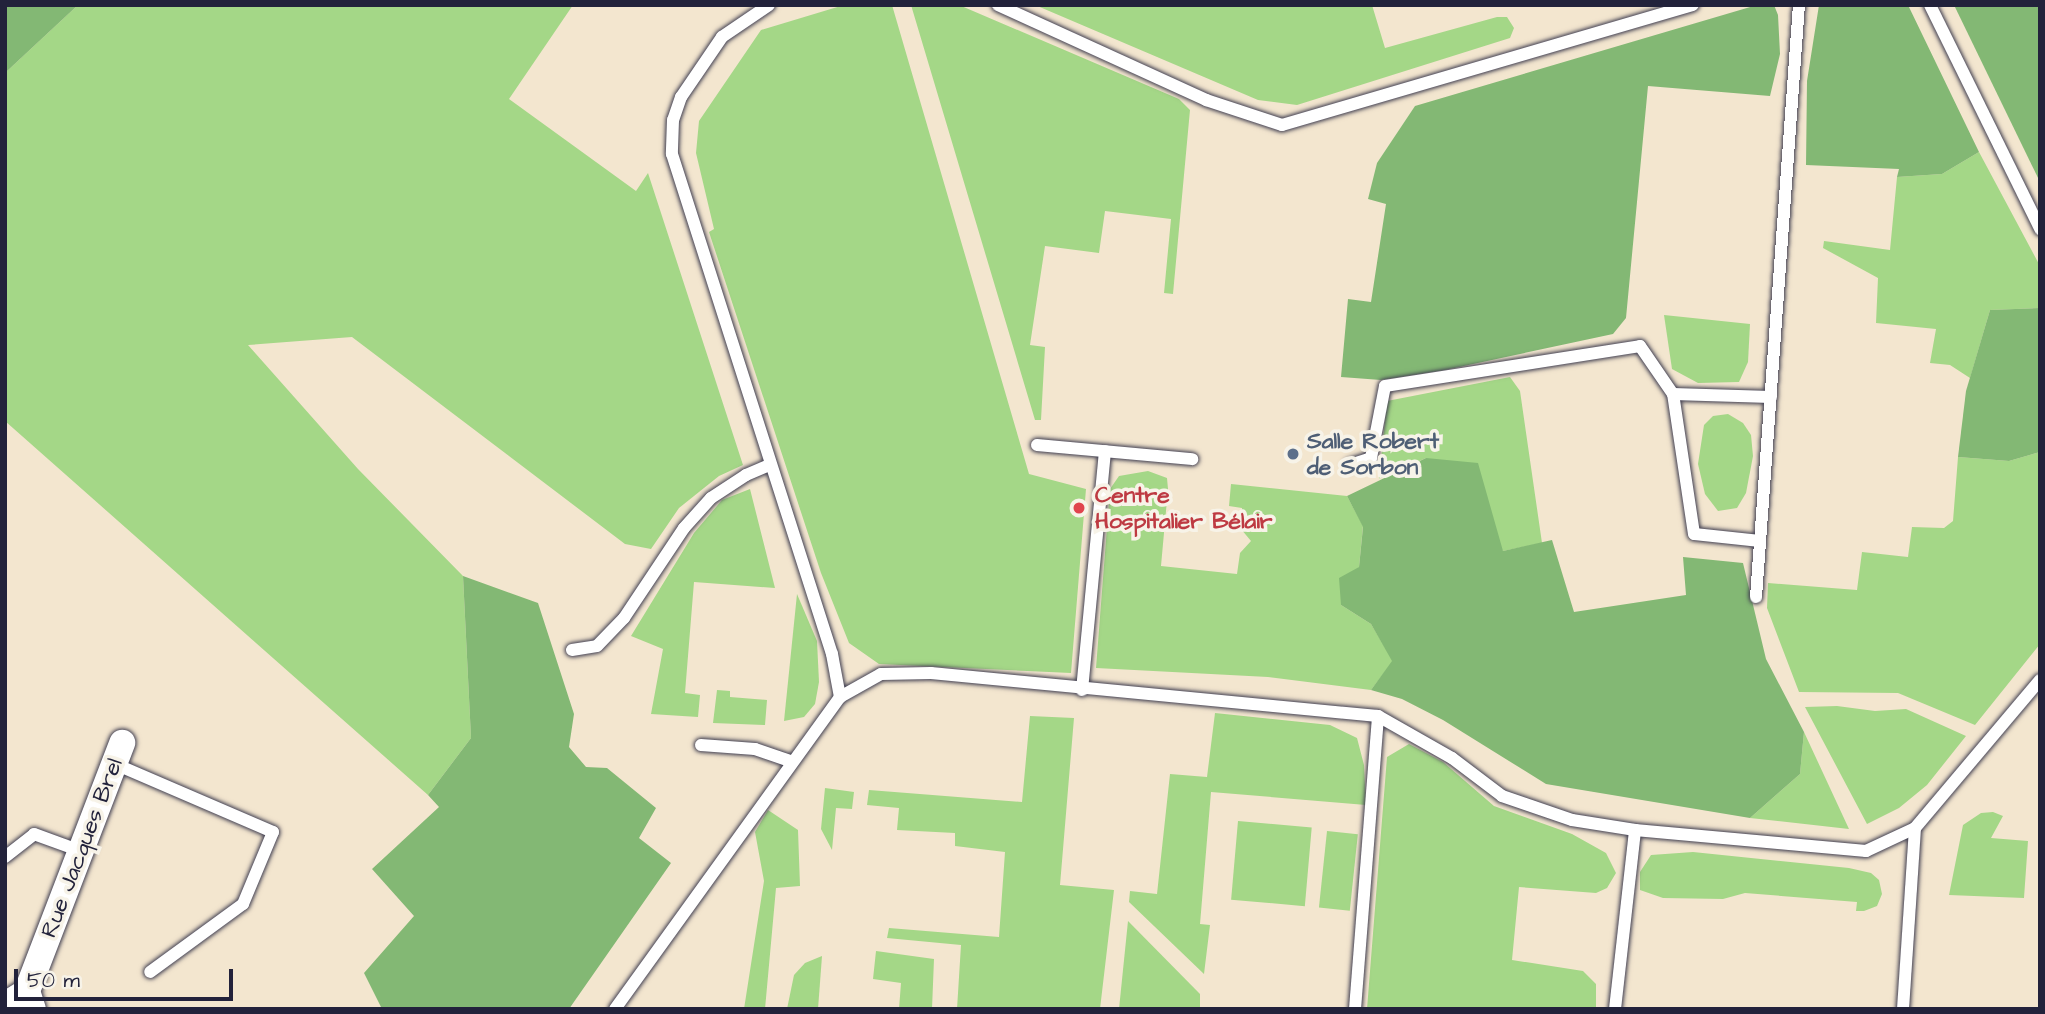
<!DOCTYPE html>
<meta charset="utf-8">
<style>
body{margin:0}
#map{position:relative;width:2045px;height:1014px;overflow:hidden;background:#f3e6cf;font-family:"Architects Daughter",sans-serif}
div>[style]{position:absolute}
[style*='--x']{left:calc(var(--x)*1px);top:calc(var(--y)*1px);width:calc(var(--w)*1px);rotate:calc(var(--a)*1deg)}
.green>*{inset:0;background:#a4d787;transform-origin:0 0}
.forest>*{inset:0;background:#83b874}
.roads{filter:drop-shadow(0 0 2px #413f51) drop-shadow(0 0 2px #413f51)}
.lane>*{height:12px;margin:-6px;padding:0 6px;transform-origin:6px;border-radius:6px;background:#fff}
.street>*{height:26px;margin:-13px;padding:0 13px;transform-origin:13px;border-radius:13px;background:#fff}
.dots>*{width:19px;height:19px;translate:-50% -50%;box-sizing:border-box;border:4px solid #f7f3e8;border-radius:50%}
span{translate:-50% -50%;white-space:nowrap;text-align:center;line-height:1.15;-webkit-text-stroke:7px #f7f3e8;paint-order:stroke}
.service-label{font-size:23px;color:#4e5e75;font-weight:700}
.left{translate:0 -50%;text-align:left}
.health-label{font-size:23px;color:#be3a42;font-weight:700}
.street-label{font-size:23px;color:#22223b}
.frame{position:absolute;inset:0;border:7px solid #22223b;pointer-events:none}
.scale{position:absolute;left:14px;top:969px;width:219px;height:32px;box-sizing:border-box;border:4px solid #22223b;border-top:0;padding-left:9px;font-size:21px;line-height:24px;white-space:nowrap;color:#22223b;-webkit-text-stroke:5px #f7f3e8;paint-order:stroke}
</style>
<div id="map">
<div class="green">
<i style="clip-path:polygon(78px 5px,573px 5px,509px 99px,636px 191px,648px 173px,743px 465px,719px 476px,679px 508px,651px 549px,625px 544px,352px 337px,248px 345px,358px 469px,463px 576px,471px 738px,428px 795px,5px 421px,5px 73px)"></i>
<i style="clip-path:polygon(844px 5px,892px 5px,1029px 474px,1086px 489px,1071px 673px,879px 664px,849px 643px,821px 573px,709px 232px,714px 229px,696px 153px,699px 121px,761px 30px)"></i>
<i style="clip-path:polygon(911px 5px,959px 5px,1179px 99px,1190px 110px,1173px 294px,1164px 293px,1171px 219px,1105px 211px,1099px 253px,1045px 246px,1030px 345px,1045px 347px,1041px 420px,1035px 420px)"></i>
<i style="clip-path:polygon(1035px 5px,1372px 5px,1385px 48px,1497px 17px,1507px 17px,1514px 28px,1510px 38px,1297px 105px,1258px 100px)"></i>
<i style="clip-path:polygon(1979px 152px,2040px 266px,2040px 308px,1990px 310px,1970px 378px,1950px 365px,1930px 363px,1936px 329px,1876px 323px,1878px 278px,1823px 248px,1824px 241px,1890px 250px,1897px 177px,1942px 174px)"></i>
<i style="clip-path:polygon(1664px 315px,1750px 324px,1748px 362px,1739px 382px,1698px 383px,1672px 369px)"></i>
<i style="clip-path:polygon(1510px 377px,1520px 391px,1542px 543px,1503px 551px,1426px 458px,1379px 479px,1387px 401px)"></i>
<i style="clip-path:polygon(1728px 414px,1743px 423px,1751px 435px,1753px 456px,1746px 493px,1737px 508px,1718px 511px,1705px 494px,1698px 464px,1704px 425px,1713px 416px)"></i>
<i style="clip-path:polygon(2040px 452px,2040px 644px,1975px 725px,1898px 693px,1799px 692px,1767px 608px,1768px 583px,1857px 590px,1862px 552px,1908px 557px,1912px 527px,1944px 528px,1953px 521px,1958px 457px,2009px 461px)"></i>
<i style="clip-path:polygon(1148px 471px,1167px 478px,1168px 489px,1161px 566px,1237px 574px,1240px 553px,1251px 541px,1241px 529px,1242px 508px,1229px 506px,1231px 484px,1347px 496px,1363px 526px,1359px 567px,1341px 605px,1371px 624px,1393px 661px,1371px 690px,1268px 677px,1096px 668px,1110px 489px,1119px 476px)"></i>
<i style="clip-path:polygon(750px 489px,775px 588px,694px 582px,685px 693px,700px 695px,698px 717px,651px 714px,663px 649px,631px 636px,694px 533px,722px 500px)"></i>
<i style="clip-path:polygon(797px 594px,817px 641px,819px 682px,815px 704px,804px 717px,784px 721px)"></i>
<i style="clip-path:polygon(717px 690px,730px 691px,730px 697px,767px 700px,765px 725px,713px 723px)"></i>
<i style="clip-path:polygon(1837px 706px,1875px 711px,1906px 709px,1966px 736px,1927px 785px,1899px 808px,1867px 824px,1805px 707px)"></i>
<i style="clip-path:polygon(1215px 713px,1330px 725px,1357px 738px,1364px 765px,1366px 805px,1211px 792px,1200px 924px,1210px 925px,1204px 974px,1129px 902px,1130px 891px,1157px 894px,1170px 774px,1207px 777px)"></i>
<i style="clip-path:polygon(1030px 716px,1074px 718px,1060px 885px,1114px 890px,1100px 1009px,957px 1009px,961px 945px,887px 938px,889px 928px,999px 937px,1005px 852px,955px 846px,955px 833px,897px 830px,899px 808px,867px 805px,869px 790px,1022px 802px)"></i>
<i style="clip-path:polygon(1804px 732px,1849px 829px,1750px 818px,1800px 774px)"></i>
<i style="clip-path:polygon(1409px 744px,1443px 762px,1494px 806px,1572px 834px,1606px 853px,1616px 873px,1607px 888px,1596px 893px,1519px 887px,1512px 960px,1583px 971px,1596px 984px,1596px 1009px,1367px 1009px,1387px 757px)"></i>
<i style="clip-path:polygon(825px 788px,854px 792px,852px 809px,836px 808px,832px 850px,821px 829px)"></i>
<i style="clip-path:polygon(768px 810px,798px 830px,800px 886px,776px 888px,765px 1009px,744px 1009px,764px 881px,755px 832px)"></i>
<i style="clip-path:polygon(1993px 812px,2003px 816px,1991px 838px,2028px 841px,2024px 898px,1949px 895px,1963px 825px,1981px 813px)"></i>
<i style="left:1238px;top:821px;width:74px;height:79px;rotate:5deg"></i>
<i style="left:1327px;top:831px;width:31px;height:77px;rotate:6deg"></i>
<i style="clip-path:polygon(1693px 852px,1849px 868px,1871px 873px,1879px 880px,1882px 894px,1877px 906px,1864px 911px,1856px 911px,1857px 902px,1745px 893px,1723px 899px,1663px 898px,1640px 890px,1640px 872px,1651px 855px)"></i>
<i style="clip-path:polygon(1128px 921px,1200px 994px,1200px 1009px,1119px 1009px)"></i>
<i style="clip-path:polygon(876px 951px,934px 959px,932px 1009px,899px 1009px,901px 983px,873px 979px)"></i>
<i style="clip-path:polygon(822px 956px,818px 1009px,787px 1009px,794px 975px,805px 963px)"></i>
</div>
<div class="forest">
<i style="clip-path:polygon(5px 5px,78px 5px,5px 73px)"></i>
<i style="clip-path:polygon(1757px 5px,1774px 5px,1778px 15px,1780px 54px,1770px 96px,1648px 86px,1626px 318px,1613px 334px,1445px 370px,1381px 380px,1341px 377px,1348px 299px,1371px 302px,1386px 204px,1368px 199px,1377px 163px,1415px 106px)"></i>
<i style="clip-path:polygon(1819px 5px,1908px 5px,1979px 152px,1942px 174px,1897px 177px,1899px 169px,1806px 165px,1807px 81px)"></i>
<i style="clip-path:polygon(1954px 5px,2040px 5px,2040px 182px)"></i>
<i style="clip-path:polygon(2040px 308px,2040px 452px,2009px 461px,1958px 457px,1966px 391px,1990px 310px)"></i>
<i style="clip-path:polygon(1426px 458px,1478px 463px,1503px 551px,1552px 540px,1574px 612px,1686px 595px,1683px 557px,1743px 563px,1766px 659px,1804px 732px,1800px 774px,1750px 818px,1546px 784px,1443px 720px,1402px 699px,1371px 690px,1392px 661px,1371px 624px,1341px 605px,1339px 578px,1359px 567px,1363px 527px,1347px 496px)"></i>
<i style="clip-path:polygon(463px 576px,538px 603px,574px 714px,569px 747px,586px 767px,607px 768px,656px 808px,639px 838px,671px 863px,569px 1009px,382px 1009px,364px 973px,414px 916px,372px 869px,439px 807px,428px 795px,471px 738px)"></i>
</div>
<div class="roads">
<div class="lane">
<i style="--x:769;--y:5;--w:57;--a:145.8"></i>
<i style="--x:722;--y:37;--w:73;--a:124.3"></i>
<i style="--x:681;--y:97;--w:24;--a:109"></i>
<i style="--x:673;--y:120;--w:34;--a:92"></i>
<i style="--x:672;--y:154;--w:525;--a:72.26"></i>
<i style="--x:832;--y:654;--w:44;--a:79.5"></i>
<i style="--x:998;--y:5;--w:229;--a:24.5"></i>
<i style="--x:1206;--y:100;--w:80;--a:18.2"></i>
<i style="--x:1282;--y:125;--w:428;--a:-16.3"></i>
<i style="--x:1930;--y:5;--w:250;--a:63.8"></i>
<i style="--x:1037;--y:445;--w:156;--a:5.2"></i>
<i style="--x:1350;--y:465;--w:22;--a:-18"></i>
<i style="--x:1371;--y:458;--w:73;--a:-79"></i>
<i style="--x:1385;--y:386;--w:258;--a:-8.9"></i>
<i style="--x:1640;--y:346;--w:58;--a:55.5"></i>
<i style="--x:1760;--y:541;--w:66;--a:-173.9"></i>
<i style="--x:1694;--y:534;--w:142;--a:-98.5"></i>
<i style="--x:1673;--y:394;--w:98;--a:1.8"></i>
<i style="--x:1756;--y:597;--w:594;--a:-85.85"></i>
<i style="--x:572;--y:650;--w:25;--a:-9"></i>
<i style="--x:597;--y:646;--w:39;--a:-46"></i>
<i style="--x:624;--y:618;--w:108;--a:-56.3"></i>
<i style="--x:684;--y:528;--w:40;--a:-48"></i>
<i style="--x:711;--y:498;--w:42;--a:-33.3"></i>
<i style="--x:746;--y:475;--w:26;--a:-23"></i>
<i style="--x:1082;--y:690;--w:240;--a:-84.5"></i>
<i style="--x:701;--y:745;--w:54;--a:4.2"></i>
<i style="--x:755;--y:749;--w:37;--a:19"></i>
<i style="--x:115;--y:764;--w:172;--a:23.3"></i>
<i style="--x:273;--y:832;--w:78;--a:112.6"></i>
<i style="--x:243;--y:904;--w:115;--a:143.8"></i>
<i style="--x:5;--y:857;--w:37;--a:-38"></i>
<i style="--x:34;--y:834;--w:50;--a:19.9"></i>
<i style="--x:615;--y:1009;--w:385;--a:-54.2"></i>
<i style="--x:840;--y:697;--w:47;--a:-29.3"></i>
<i style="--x:881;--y:674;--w:50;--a:-1.1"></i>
<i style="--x:931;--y:673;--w:449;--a:5.5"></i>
<i style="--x:1378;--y:716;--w:85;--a:29.6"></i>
<i style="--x:1452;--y:758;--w:63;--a:37.2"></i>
<i style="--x:1502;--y:796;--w:74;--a:18.9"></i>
<i style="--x:1572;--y:820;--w:64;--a:9"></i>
<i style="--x:1635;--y:830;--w:232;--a:5.2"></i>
<i style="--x:1866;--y:851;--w:54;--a:-25.1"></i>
<i style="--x:1915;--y:828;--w:194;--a:-49.8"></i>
<i style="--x:1355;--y:1009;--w:294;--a:-85.5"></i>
<i style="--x:1615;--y:1009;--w:180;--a:-83.6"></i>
<i style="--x:1903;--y:1009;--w:181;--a:-86.2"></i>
</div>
<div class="street">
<i style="--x:27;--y:991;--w:266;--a:-69"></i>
<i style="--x:5;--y:1005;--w:26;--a:-32"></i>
<i style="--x:27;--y:991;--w:19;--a:72"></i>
</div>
</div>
<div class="dots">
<i style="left:1293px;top:454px;background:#5c6f8a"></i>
<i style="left:1079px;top:508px;background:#e0444e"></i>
</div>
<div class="service-label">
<span class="left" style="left:1307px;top:454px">Salle Robert<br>de Sorbon</span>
</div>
<div class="health-label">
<span class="left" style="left:1095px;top:508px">Centre<br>Hospitalier Bélair</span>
</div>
<div class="street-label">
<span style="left:82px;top:848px;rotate:-69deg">Rue Jacques Brel</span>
</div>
<div class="frame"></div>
<div class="scale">50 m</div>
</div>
